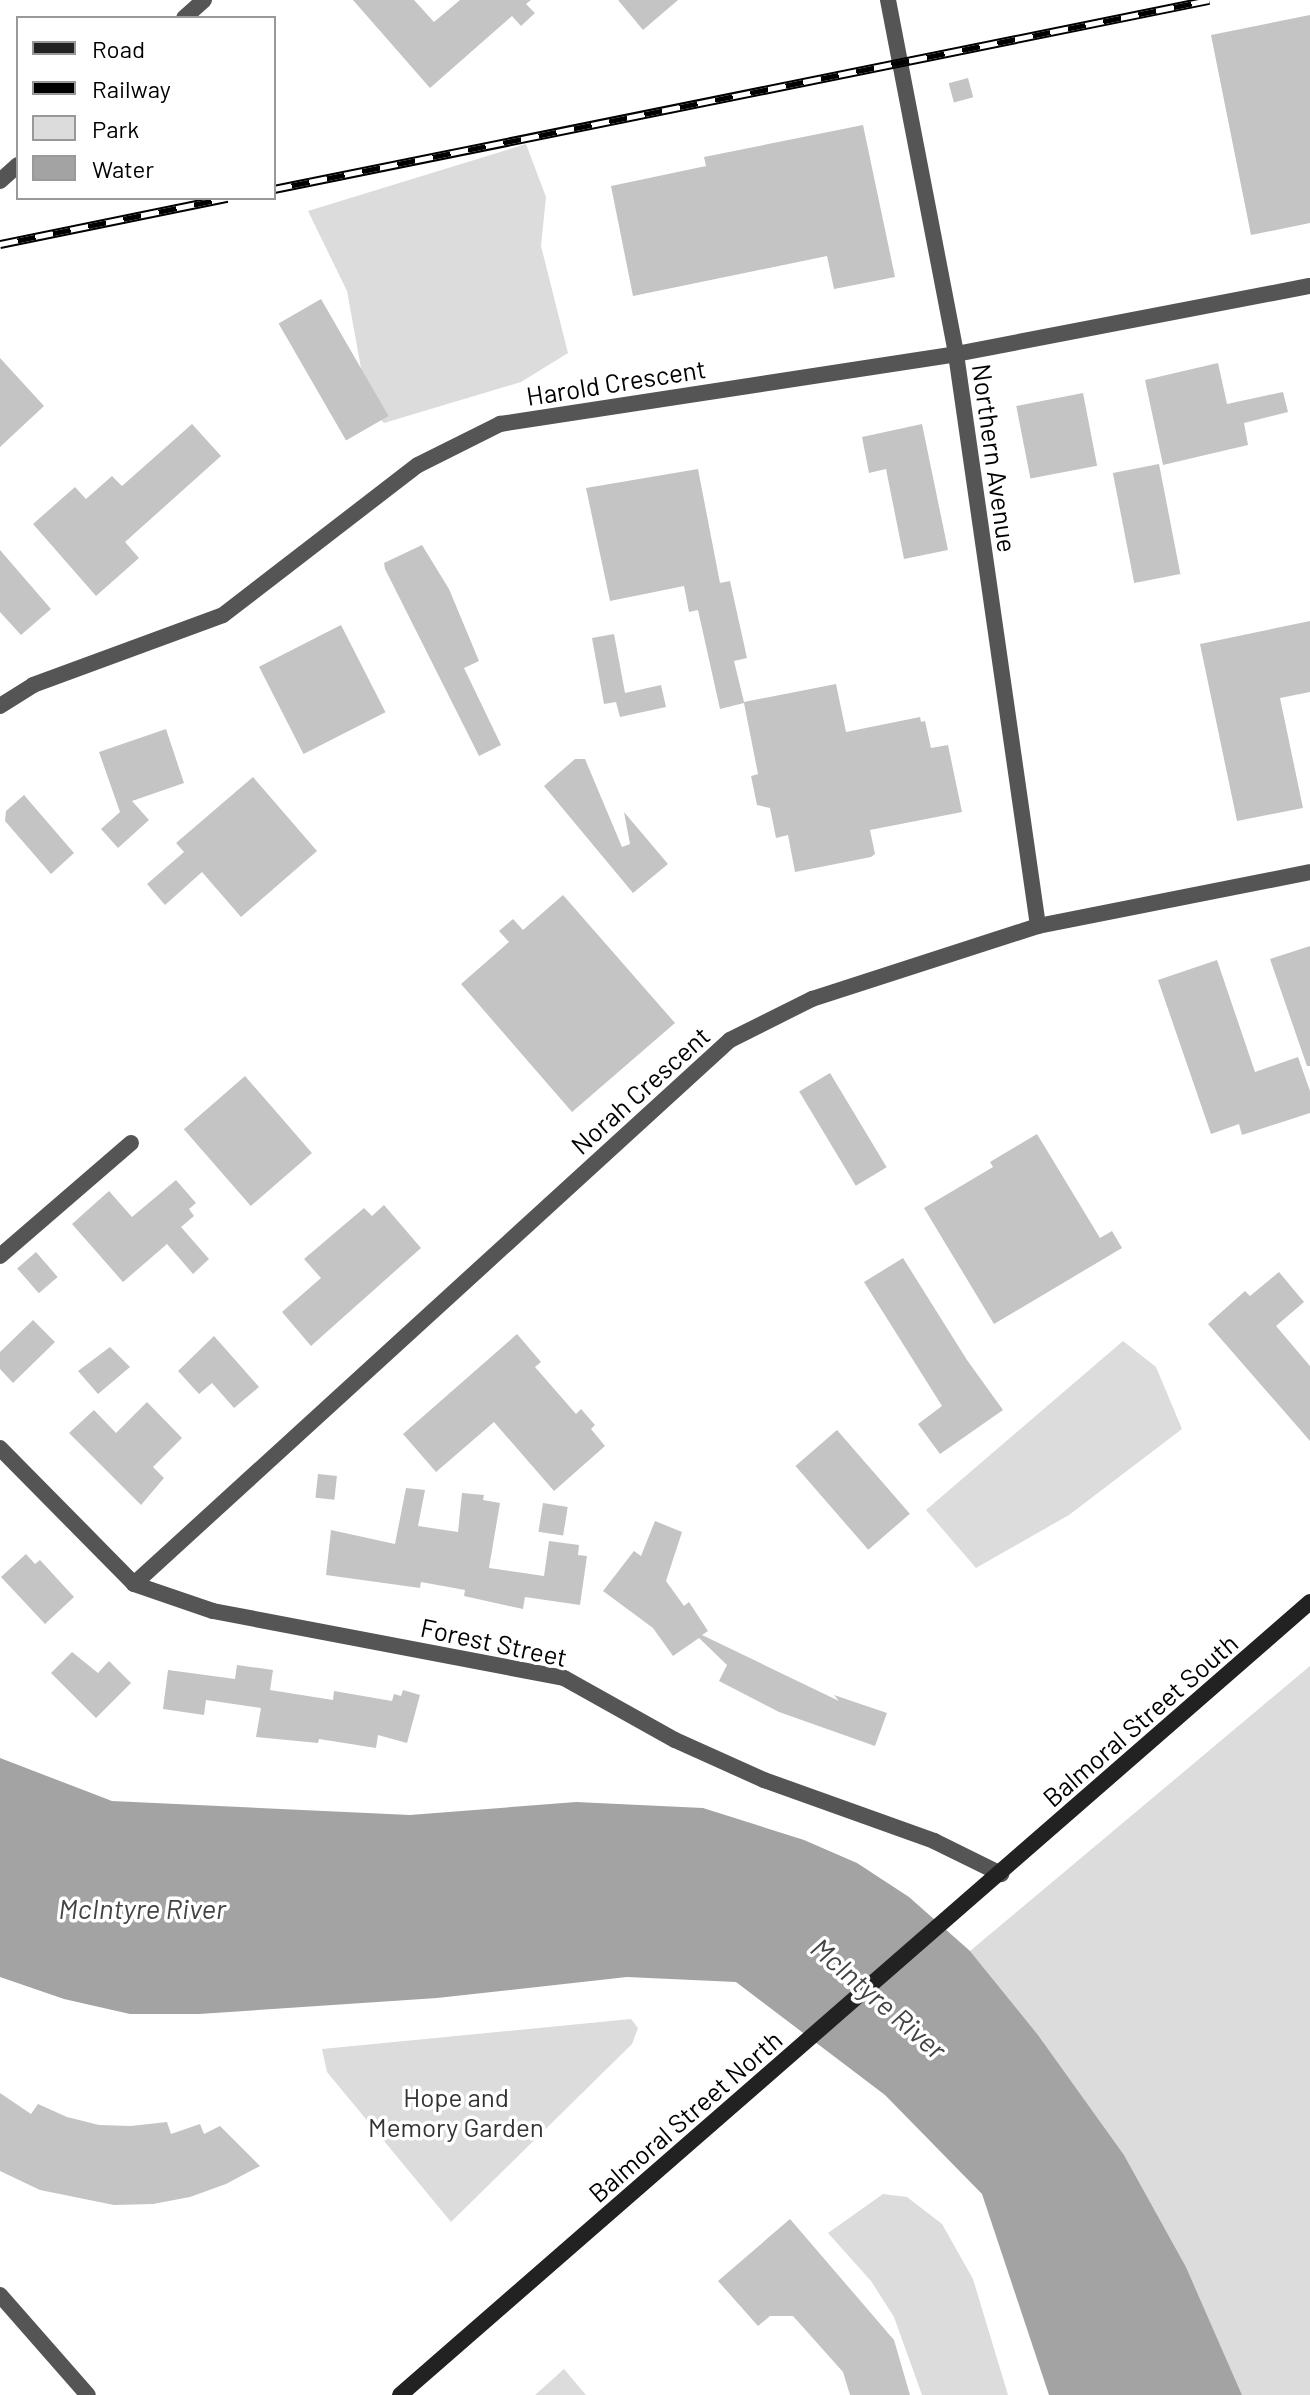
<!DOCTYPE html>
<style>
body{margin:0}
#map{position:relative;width:1310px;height:2395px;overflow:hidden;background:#fff;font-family:Barlow,sans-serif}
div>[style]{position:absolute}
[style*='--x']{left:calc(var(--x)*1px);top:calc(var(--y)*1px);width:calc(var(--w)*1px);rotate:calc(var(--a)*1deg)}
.green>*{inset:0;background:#dcdcdc}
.water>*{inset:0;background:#a3a3a3}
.building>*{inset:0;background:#c4c4c4;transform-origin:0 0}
.minor>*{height:16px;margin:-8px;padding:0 8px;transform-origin:8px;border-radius:8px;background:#555}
.tertiary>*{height:16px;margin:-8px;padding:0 8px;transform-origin:8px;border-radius:8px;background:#555}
.secondary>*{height:16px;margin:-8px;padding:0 8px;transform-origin:8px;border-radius:8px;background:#222}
.rail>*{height:9px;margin-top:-4.5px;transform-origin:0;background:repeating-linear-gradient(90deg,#fff 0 18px,#000 0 36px);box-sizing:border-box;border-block:2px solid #000}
span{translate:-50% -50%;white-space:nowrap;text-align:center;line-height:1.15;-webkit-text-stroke:7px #fff;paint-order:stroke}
.street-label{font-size:26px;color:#000}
.park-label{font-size:26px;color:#333}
.water-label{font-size:28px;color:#444;font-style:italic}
.legend{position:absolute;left:16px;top:16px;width:260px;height:184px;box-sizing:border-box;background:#fff;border:2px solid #999;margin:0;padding:10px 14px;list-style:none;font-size:24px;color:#000}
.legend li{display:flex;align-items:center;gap:16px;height:40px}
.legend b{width:40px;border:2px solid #999}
</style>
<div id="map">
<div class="green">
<i style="clip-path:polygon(526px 144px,546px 197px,541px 246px,568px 353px,521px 382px,384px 423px,368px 407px,347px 291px,308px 211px)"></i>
<i style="clip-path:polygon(1123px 1341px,1156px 1367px,1182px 1429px,1069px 1515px,976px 1568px,926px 1510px)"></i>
<i style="clip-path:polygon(1310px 1666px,1310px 2395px,1242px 2395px,1186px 2267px,1124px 2155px,1038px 2035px,970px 1951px)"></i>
<i style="clip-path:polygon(631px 2019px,638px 2028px,632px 2044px,451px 2222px,327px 2072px,322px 2049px)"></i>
<i style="clip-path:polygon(883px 2194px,907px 2197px,942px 2224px,973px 2279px,1008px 2395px,922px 2395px,894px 2317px,871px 2281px,828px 2233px)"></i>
<i style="clip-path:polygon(564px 2369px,586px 2395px,535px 2395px)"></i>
</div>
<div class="water">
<i style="clip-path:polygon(0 1758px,112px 1801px,410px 1815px,576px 1802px,703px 1808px,804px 1840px,857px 1863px,909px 1897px,970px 1951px,1038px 2035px,1124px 2155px,1186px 2267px,1242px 2395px,1049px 2395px,982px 2194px,885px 2095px,736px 1982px,627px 1977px,437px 1998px,199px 2014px,130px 2014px,64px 1999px,0 1977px)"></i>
</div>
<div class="building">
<i style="clip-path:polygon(353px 0,414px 0,434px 22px,460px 0,531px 0,526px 4px,535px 13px,521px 26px,512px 16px,430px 88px)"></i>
<i style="clip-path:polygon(618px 0,678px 0,643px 30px)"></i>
<i style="clip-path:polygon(1310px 15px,1310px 223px,1251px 235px,1211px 35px)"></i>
<i style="left:968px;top:78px;width:20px;height:20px;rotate:75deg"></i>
<i style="clip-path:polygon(863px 125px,895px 277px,834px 289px,827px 256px,633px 296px,611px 186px,706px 166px,704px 157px)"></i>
<i style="left:321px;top:299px;width:135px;height:49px;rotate:60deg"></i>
<i style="clip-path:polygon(0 358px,44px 406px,0 447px)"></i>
<i style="clip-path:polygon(1218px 363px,1227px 404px,1283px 392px,1288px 412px,1244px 423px,1248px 445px,1163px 465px,1145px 380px)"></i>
<i style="left:1083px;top:393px;width:74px;height:68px;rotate:79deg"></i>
<i style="clip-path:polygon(192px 424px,221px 456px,125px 542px,139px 558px,96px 596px,33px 524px,75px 487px,86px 499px,112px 476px,122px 486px)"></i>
<i style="clip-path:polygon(922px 424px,948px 550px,904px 559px,886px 469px,869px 473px,862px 437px)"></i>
<i style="left:1159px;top:464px;width:112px;height:47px;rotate:79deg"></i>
<i style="clip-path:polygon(698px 469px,720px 583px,730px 581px,747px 658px,734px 661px,744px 702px,836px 684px,846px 732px,920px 717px,921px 722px,925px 721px,931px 748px,948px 745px,962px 812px,870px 830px,875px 854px,871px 857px,795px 872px,788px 835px,776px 838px,770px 808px,757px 805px,751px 776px,758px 774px,744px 703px,720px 709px,698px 610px,689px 612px,684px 586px,610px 601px,586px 488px)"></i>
<i style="clip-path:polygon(422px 545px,449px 589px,479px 661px,464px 668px,501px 745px,479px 756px,385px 569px,384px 563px)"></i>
<i style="clip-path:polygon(0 550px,51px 609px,21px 635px,0 612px)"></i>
<i style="clip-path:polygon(1310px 621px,1310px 692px,1280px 698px,1303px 808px,1237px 821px,1200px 644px)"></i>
<i style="left:341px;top:625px;width:98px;height:92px;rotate:63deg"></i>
<i style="clip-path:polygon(614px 634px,625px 693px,661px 685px,666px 707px,620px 717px,616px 702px,604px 704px,592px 638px)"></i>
<i style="clip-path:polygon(166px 729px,184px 783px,132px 801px,149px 820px,118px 848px,101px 829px,120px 812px,99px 752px)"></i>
<i style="clip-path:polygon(575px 759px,585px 759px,622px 847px,630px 844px,624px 812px,668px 864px,633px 893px,544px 786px)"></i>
<i style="clip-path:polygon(253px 777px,317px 851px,241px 917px,202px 872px,165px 905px,147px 884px,184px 852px,176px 843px)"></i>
<i style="clip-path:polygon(24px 795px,74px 853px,51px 874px,5px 821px,6px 811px)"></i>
<i style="clip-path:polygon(563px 895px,675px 1023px,572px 1112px,461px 984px,509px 942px,499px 931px,513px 919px,523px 930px)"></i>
<i style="clip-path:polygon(1310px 946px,1310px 1066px,1307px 1066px,1270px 959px)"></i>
<i style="clip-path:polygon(1217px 960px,1255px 1072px,1298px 1057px,1310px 1091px,1310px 1113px,1242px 1135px,1239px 1124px,1211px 1134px,1158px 980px)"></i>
<i style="left:830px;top:1073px;width:110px;height:36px;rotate:59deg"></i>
<i style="left:245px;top:1076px;width:102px;height:81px;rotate:49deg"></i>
<i style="clip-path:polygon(1037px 1134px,1100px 1238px,1112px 1231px,1122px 1248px,994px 1324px,924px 1208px,993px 1167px,990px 1162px)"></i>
<i style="clip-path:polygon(176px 1180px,196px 1203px,189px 1209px,194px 1216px,181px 1227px,209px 1259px,193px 1274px,167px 1244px,123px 1282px,72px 1224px,109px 1191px,132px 1217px)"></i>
<i style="clip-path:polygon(384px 1205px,421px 1248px,311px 1346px,282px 1312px,321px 1278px,304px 1259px,364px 1208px,372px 1216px)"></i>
<i style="left:36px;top:1252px;width:33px;height:25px;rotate:49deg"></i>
<i style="clip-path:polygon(903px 1258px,967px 1360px,1003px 1410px,940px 1454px,918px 1424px,942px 1406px,864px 1282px)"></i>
<i style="clip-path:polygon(1279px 1272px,1304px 1302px,1276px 1326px,1310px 1366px,1310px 1441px,1208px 1324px,1245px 1291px,1250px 1296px)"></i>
<i style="clip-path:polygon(33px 1320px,55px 1342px,13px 1383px,0 1369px,0 1352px)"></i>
<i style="clip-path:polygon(517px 1334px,541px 1362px,535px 1367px,576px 1414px,581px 1409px,595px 1425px,591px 1429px,605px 1446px,554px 1491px,494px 1422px,436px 1472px,403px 1434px)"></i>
<i style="clip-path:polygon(214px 1336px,259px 1387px,234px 1408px,212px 1383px,199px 1394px,178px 1371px)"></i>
<i style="clip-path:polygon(110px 1347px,130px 1367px,98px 1394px,78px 1371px)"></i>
<i style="clip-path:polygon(147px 1402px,182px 1438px,153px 1467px,164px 1478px,141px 1505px,69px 1433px,94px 1410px,116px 1433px)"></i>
<i style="left:837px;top:1430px;width:111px;height:55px;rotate:49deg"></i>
<i style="left:318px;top:1474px;width:19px;height:24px;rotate:6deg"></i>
<i style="clip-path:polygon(406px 1488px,425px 1490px,418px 1526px,458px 1532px,462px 1493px,484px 1495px,483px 1500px,500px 1503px,489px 1568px,544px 1576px,549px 1541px,579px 1545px,578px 1555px,587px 1556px,580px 1605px,525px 1597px,523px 1609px,464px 1596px,465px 1590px,421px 1582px,420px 1588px,326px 1575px,331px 1530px,395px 1544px)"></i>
<i style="left:543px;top:1503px;width:25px;height:29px;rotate:9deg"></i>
<i style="clip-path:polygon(655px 1521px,682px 1532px,666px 1581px,684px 1606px,689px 1602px,708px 1631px,702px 1635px,839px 1701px,834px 1695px,887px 1713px,875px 1746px,779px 1712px,719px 1681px,727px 1665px,699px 1638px,673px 1656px,653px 1628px,603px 1591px,634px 1551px,641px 1556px)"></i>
<i style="clip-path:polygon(26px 1554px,35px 1564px,40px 1560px,74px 1597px,45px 1624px,1px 1577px)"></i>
<i style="clip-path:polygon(72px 1652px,98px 1673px,109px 1661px,131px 1683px,96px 1718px,51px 1673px)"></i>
<i style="clip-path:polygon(237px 1665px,273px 1670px,270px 1690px,333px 1700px,334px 1691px,392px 1701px,394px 1694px,401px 1696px,403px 1690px,420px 1695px,407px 1743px,378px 1735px,376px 1748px,319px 1739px,318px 1743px,256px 1737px,261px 1708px,206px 1700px,204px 1715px,163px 1709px,168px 1670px,235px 1679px)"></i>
<i style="clip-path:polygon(0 2093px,31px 2114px,38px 2104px,67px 2117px,99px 2125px,131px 2126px,167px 2122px,171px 2134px,200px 2124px,204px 2134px,220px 2126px,260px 2166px,226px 2184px,190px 2197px,153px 2204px,114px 2205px,40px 2190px,0 2171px)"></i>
<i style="clip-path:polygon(790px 2219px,894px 2340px,910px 2395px,850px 2395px,843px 2372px,793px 2316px,770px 2316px,758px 2326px,718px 2281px)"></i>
</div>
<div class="minor">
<i style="--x:888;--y:0;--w:360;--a:79.1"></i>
<i style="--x:956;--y:354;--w:578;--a:81.84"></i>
<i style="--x:184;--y:18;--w:27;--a:-42"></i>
<i style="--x:0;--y:181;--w:24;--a:-42"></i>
<i style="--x:0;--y:706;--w:39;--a:-32"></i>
<i style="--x:33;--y:685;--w:202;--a:-20.2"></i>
<i style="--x:223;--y:615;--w:246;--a:-37.6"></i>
<i style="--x:418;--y:465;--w:92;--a:-26.6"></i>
<i style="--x:500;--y:424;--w:461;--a:-8.7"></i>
<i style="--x:956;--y:354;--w:360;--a:-10.9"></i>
<i style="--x:0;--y:1256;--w:173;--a:-40.8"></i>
<i style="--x:0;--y:1448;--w:191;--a:45.4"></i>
<i style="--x:134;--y:1584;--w:83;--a:18.9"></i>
<i style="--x:213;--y:1611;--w:357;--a:10.8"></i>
<i style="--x:564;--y:1678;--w:127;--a:29.2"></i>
<i style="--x:675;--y:1740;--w:98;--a:24.2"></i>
<i style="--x:764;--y:1780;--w:181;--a:19.7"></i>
<i style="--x:934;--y:1841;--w:75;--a:26.2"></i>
<i style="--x:134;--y:1584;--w:807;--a:-42.39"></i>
<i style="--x:730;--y:1040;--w:92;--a:-26.6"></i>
<i style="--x:812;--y:999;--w:237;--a:-17.9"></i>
<i style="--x:1038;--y:926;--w:277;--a:-11.2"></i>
</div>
<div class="tertiary">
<i style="--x:0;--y:2295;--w:133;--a:48.7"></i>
</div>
<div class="secondary">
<i style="--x:400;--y:2395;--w:1207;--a:-41.07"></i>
</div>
<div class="rail">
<i style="--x:274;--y:189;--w:954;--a:-11.43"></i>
<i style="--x:0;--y:244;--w:232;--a:-11.5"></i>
</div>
<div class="street-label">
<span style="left:616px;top:382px;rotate:-9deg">Harold Crescent</span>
<span style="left:995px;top:458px;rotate:82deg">Northern Avenue</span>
<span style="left:640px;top:1090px;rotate:-42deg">Norah Crescent</span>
<span style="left:494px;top:1642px;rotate:12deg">Forest Street</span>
<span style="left:1140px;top:1720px;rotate:-41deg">Balmoral Street South</span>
<span style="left:685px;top:2116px;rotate:-41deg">Balmoral Street North</span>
</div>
<div class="park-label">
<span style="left:456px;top:2112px">Hope and<br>Memory Garden</span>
</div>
<div class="water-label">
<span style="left:142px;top:1908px">McIntyre River</span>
<span style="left:879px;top:1998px;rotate:41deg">McIntyre River</span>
</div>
<ul class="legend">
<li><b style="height:10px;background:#222"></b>Road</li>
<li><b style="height:10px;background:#000"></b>Railway</li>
<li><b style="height:22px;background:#dcdcdc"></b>Park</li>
<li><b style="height:22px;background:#a3a3a3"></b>Water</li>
</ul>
</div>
